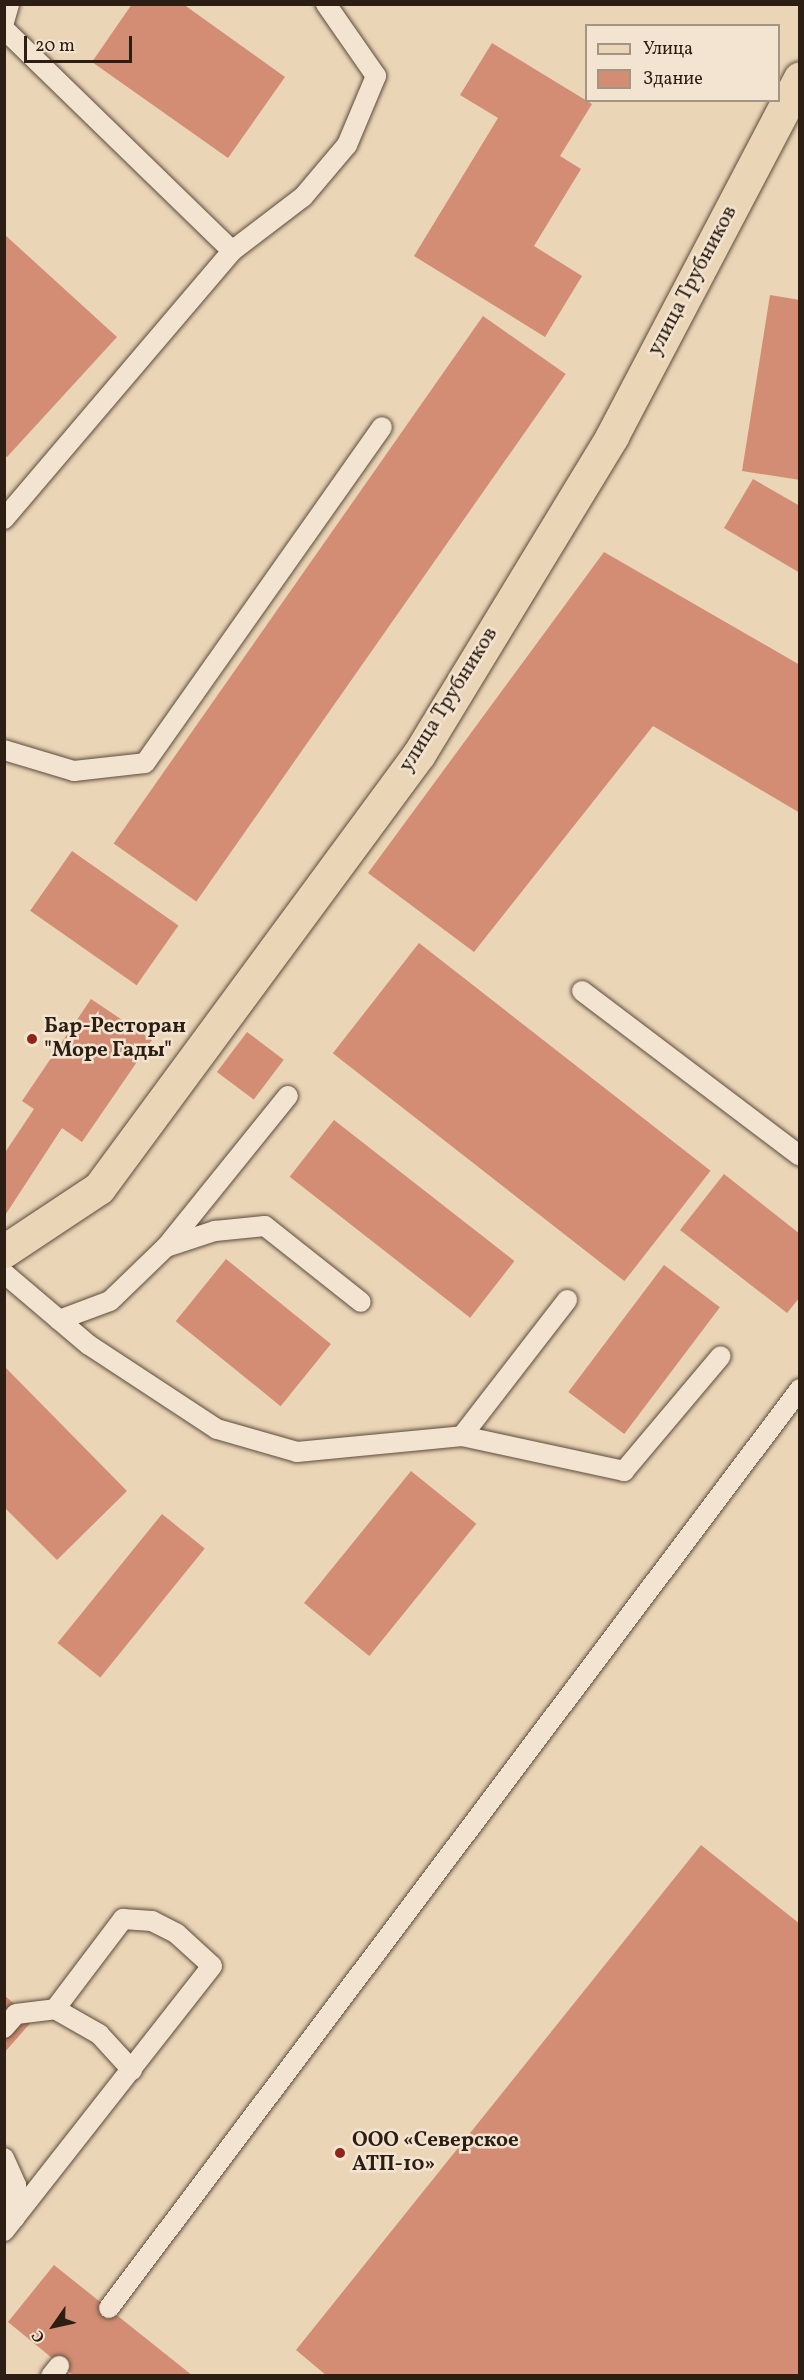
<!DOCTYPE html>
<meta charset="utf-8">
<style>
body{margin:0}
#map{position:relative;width:804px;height:2380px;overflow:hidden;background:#ebd5b7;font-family:Vollkorn,serif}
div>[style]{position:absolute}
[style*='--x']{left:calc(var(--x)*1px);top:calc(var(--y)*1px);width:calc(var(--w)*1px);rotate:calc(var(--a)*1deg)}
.building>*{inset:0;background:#d38d74;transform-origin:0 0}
.roads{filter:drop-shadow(0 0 2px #5c4c3c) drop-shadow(0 0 2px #5c4c3c)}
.service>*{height:20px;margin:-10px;padding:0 10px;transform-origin:10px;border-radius:10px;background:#f2e4d0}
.primary>*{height:33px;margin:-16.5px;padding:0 16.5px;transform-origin:16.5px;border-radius:16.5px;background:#ebd5b7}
.dots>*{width:16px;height:16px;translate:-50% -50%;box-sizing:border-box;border:3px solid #f2e4d0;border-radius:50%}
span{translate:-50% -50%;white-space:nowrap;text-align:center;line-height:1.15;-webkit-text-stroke:5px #f2e4d0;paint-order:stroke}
.street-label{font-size:21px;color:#2d1e13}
.poi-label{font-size:21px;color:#2d1e13;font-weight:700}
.left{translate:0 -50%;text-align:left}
.frame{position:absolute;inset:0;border:6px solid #2d1e13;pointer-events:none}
.legend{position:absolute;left:585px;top:24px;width:195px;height:78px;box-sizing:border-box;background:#f2e4d0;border:2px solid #a39584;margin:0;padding:8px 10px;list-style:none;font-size:18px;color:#2d1e13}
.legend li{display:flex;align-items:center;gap:12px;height:30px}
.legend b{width:30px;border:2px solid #a39584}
.north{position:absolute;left:24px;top:2296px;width:60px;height:60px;-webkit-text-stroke:4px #f2e4d0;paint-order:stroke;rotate:236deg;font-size:16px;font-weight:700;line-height:24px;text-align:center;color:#2d1e13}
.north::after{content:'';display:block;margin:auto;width:21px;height:27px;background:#2d1e13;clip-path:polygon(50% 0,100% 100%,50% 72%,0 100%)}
.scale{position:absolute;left:24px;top:36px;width:108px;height:27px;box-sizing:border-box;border:3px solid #2d1e13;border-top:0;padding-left:8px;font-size:18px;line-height:21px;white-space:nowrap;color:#2d1e13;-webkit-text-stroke:4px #f2e4d0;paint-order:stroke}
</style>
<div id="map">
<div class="building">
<i style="clip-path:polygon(132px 4px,183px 4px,285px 77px,228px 158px,92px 62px)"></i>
<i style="clip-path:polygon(492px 43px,592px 104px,560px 156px,581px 169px,534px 246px,582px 276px,545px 337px,414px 256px,498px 118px,460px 95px)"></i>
<i style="clip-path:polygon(4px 234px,117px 337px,7px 457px,4px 455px)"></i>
<i style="clip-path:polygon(770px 295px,800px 300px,800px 480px,742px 471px)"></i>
<i style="left:483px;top:316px;width:101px;height:644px;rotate:35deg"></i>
<i style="clip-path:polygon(753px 479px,800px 506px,800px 573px,724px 528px)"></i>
<i style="clip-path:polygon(604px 552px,800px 665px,800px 813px,653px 726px,474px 952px,368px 873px)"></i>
<i style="left:72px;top:851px;width:130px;height:73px;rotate:35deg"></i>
<i style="left:419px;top:943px;width:370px;height:140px;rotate:38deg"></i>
<i style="clip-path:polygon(91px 999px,152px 1040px,82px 1142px,62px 1128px,4px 1217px,4px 1154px,34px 1109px,22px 1101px)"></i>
<i style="left:247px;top:1032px;width:46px;height:50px;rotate:37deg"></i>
<i style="left:334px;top:1120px;width:229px;height:72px;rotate:38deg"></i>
<i style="clip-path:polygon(724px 1174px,800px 1234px,800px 1297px,787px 1313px,680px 1230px)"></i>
<i style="left:226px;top:1259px;width:135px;height:80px;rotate:39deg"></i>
<i style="left:664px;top:1265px;width:70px;height:159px;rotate:37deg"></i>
<i style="clip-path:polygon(4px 1366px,127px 1491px,57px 1560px,4px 1507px)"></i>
<i style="left:411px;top:1471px;width:84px;height:170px;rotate:39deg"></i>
<i style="left:162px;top:1514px;width:55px;height:166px;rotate:39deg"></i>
<i style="clip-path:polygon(701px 1845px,800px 1924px,800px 2376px,327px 2376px,296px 2350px)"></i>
<i style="clip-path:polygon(4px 1995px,33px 2020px,4px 2053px)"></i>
<i style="clip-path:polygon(54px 2265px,193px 2376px,74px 2376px,8px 2322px)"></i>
</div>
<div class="roads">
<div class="service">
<i style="--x:4;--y:22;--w:19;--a:-74"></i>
<i style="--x:4;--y:29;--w:318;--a:44.2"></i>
<i style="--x:4;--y:519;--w:352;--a:-49.6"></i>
<i style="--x:232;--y:251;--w:89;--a:-37.3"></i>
<i style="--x:303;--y:197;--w:68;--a:-49.8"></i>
<i style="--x:347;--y:145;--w:75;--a:-67.2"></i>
<i style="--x:376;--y:76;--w:88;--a:-124.8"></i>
<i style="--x:4;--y:750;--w:73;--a:16.7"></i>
<i style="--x:74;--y:771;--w:71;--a:-6.4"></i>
<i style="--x:145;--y:763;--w:411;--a:-54.8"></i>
<i style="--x:582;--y:991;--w:273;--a:37.1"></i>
<i style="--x:166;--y:1247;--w:52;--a:-18.1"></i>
<i style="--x:215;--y:1231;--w:50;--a:-5.7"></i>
<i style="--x:265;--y:1226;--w:122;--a:38.4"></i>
<i style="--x:4;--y:1273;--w:111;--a:40.3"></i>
<i style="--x:89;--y:1345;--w:153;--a:33.3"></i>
<i style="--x:217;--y:1429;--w:83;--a:16"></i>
<i style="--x:297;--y:1452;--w:166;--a:-5.5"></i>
<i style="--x:462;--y:1436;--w:166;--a:12.2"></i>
<i style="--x:624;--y:1471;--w:150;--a:-49.9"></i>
<i style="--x:59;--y:1320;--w:54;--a:-20.4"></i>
<i style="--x:110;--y:1301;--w:78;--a:-44"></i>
<i style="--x:166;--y:1247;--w:194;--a:-51.1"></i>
<i style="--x:462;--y:1436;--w:172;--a:-52.3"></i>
<i style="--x:55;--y:2009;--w:51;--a:29.6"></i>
<i style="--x:99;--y:2034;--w:49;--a:47.5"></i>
<i style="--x:4;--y:2028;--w:18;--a:-49"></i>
<i style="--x:16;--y:2014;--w:39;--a:-7"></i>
<i style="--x:55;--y:2009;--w:113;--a:-52.9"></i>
<i style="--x:123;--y:1919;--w:29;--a:4"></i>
<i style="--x:152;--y:1921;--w:28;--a:27"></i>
<i style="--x:177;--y:1934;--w:47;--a:42.4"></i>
<i style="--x:212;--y:1966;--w:337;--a:128.1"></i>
<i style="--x:4;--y:2158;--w:30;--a:66"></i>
<i style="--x:16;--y:2185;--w:33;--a:92"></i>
<i style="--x:109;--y:2308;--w:1150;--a:-53.06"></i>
<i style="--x:51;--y:2376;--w:13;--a:-51"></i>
</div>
<div class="primary">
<i style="--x:4;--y:1251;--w:114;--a:-33.6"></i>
<i style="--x:99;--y:1188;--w:539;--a:-53.6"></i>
<i style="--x:419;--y:754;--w:372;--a:-58.7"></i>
<i style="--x:612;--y:436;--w:404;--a:-62.3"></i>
</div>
</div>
<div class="dots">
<i style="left:32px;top:1039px;background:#8f2418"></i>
<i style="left:340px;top:2153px;background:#8f2418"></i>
</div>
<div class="street-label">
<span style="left:693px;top:281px;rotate:-62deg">улица Трубников</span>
<span style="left:449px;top:700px;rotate:-58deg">улица Трубников</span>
</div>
<div class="poi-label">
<span class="left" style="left:44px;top:1039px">Бар-Ресторан<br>"Море Гады"</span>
<span class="left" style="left:352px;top:2153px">ООО «Северское<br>АТП-10»</span>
</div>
<div class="frame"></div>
<ul class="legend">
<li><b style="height:8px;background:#ebd5b7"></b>Улица</li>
<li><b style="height:16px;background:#d38d74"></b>Здание</li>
</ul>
<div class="north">С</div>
<div class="scale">20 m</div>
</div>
